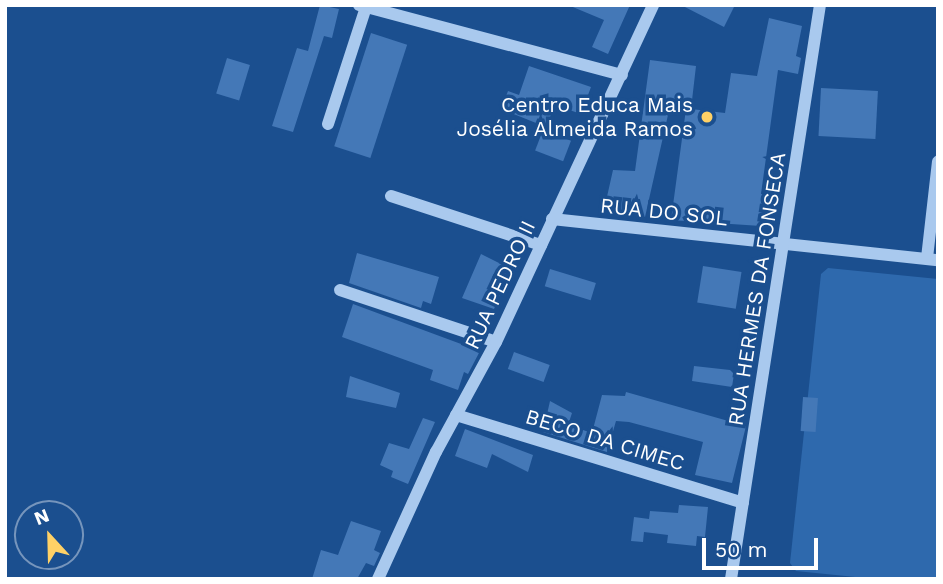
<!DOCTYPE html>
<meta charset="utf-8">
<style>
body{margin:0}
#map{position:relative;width:943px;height:584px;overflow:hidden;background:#1b4f8f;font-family:"Work Sans",sans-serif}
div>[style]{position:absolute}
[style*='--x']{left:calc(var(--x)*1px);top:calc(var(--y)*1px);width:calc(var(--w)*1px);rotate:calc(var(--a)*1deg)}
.green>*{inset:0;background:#2e69ad}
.building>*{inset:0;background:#4478b7;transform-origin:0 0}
.minor>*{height:12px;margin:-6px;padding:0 6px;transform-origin:6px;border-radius:6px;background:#a9c9ee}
.dots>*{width:19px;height:19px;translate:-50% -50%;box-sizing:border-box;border:4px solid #1b4f8f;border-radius:50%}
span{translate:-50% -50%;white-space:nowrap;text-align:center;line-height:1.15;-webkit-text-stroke:7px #1b4f8f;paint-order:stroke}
.poi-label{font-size:21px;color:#fff}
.right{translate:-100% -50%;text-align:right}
.street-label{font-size:21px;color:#fff}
.frame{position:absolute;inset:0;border:7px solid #fff;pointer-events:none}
.north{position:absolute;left:14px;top:500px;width:70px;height:70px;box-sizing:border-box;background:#1b4f8f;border:2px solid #7695bc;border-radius:50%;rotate:338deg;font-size:19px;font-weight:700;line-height:28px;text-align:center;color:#fff}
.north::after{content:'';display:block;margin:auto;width:24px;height:32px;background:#ffd166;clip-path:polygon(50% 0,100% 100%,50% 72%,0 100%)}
.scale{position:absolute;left:702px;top:538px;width:116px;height:32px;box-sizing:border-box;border:4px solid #fff;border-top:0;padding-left:9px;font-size:21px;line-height:24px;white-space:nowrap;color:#fff;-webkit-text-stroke:5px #1b4f8f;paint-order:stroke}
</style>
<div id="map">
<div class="green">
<i style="clip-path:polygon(828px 268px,938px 279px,938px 579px,875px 579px,796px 571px,790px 563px,821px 274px)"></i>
</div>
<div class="building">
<i style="clip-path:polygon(320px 5px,339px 9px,332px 38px,324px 36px,293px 132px,272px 126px,297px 48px,308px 51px)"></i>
<i style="clip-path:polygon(568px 5px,630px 5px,608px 54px,592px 47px,604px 20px)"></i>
<i style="clip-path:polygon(681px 5px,735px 5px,724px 27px)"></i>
<i style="clip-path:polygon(769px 18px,802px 26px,796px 56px,801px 58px,798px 74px,778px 70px,761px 194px,765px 195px,761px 226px,671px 220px,686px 109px,670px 106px,645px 217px,604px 210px,613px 170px,635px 171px,650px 60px,696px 66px,691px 109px,725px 113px,731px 73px,757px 76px)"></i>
<i style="left:371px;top:33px;width:38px;height:119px;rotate:18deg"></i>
<i style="left:227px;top:58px;width:24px;height:37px;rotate:17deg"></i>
<i style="clip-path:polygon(529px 66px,591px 87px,581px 114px,555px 105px,546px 127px,501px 109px,508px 91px,519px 95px)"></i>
<i style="left:821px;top:88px;width:57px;height:48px;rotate:3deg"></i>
<i style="left:543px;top:130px;width:30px;height:22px;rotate:21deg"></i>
<i style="clip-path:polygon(357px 253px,439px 277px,431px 304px,423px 301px,421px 308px,349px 283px)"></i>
<i style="clip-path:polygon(481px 254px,503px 265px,500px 271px,508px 275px,494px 309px,462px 298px)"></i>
<i style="left:703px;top:266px;width:39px;height:37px;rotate:9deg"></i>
<i style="left:550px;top:269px;width:48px;height:18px;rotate:17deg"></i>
<i style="clip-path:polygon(353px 304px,480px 351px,468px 374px,464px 372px,458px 390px,430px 380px,433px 370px,342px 337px)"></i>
<i style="left:514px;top:352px;width:38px;height:18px;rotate:20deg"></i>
<i style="clip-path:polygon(694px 366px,730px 370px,734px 374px,732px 387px,692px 381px)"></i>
<i style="clip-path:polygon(350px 376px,400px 393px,396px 408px,346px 397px)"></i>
<i style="clip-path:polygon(626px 392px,746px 426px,732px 483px,695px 475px,703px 442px,629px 422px,616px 421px,607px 452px,543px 432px,550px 401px,572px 413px,568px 425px,592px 433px,602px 395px,625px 396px)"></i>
<i style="left:803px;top:397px;width:15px;height:34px;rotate:4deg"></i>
<i style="clip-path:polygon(423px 418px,435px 422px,408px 484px,391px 477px,393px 471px,380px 465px,389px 443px,409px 449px)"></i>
<i style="clip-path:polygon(465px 429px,533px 455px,528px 472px,492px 454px,487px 468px,455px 456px)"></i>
<i style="clip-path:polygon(679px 505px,708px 507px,705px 537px,697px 536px,696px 546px,667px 543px,668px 535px,644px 532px,643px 542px,631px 541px,634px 517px,649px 519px,650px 511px,678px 513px)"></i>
<i style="clip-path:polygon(351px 521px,381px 531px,374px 550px,380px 553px,374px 566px,366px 563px,357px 579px,312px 579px,321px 550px,338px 555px)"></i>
</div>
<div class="minor">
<i style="--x:359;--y:5;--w:272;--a:14.9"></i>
<i style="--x:328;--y:124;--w:123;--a:-72"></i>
<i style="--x:391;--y:196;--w:158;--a:18.1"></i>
<i style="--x:552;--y:219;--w:388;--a:6.1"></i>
<i style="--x:927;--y:258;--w:97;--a:-83.5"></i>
<i style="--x:340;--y:290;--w:164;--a:18.4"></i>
<i style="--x:456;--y:415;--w:300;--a:17"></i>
<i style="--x:378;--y:579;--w:140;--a:-65.5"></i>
<i style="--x:436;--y:452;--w:125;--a:-61.4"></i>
<i style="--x:496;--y:342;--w:372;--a:-65"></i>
<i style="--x:731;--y:579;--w:581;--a:-81.19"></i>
</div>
<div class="dots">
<i style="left:707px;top:117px;background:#ffd166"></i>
</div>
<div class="poi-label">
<span class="right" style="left:693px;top:117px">Centro Educa Mais<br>Josélia Almeida Ramos</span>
</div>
<div class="street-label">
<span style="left:664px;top:212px;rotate:6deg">RUA DO SOL</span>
<span style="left:500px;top:285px;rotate:-65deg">RUA PEDRO II</span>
<span style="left:757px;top:289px;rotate:-81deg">RUA HERMES DA FONSECA</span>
<span style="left:605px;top:440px;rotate:17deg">BECO DA CIMEC</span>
</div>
<div class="frame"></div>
<div class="north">N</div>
<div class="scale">50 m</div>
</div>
